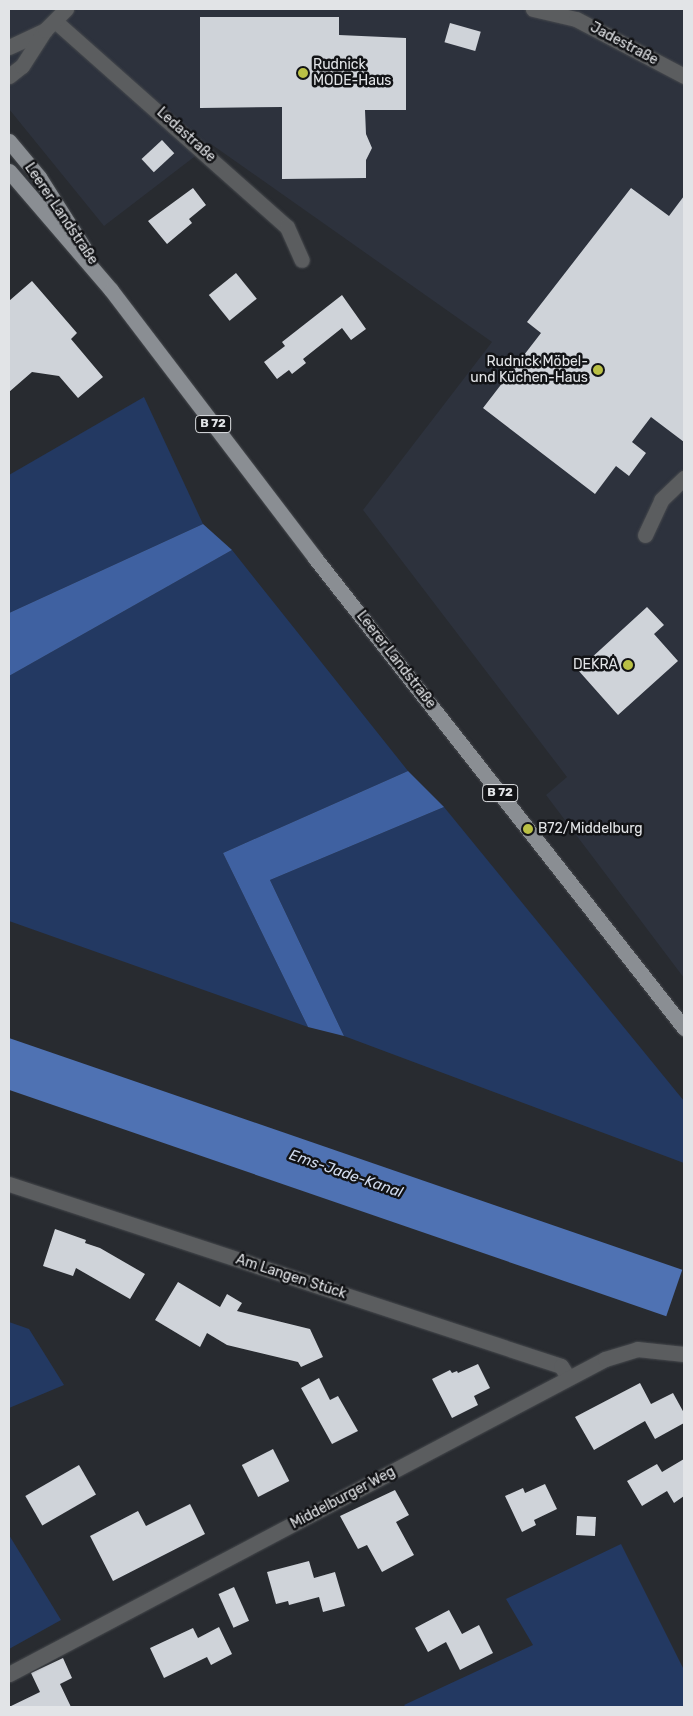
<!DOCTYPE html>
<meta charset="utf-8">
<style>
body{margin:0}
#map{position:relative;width:693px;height:1716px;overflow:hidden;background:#282b30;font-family:Rubik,sans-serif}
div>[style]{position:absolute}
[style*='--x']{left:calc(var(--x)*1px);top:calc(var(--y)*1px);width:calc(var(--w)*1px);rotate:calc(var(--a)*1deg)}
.built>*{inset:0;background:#2d323d}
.green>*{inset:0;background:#233962}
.forest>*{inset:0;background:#3f61a1}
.water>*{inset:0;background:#4f72b3;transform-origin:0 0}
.building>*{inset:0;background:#cfd3d9;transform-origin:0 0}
.roads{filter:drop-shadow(0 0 1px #46494d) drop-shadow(0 0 1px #46494d)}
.minor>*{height:15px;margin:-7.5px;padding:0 7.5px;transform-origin:7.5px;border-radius:7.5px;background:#5b5d5f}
.major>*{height:15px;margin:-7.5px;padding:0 7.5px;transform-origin:7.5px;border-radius:7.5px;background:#8a8e93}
.dots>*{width:14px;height:14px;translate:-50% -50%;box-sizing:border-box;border:2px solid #121316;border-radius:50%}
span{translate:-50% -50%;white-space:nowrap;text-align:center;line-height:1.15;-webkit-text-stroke:5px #121316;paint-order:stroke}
.shield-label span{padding:1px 4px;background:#121316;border:1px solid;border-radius:4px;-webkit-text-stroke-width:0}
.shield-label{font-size:12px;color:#e2e4e7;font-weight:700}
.street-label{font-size:14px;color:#e2e4e7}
.poi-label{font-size:14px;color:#e2e4e7}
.left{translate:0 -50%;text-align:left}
.right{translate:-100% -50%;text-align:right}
.water-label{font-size:15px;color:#d1dbee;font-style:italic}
.frame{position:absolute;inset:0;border:10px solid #e2e4e7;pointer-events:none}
</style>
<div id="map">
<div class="built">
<i style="clip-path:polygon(9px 9px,684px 9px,684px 978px,546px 795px,567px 777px,363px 510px,492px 342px,211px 144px,104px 226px,9px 109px)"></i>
</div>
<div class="green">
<i style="clip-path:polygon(144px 397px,203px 524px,9px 613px,9px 475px)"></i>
<i style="clip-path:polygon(232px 550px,408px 771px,223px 853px,308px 1027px,9px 921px,9px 676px)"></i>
<i style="clip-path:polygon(444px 807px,684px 1101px,684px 1163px,344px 1036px,270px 880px)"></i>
<i style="clip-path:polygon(9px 1322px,29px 1329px,64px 1385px,9px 1408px)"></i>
<i style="clip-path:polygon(9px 1535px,61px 1620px,9px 1649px)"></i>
<i style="clip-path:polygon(621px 1544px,684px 1670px,684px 1707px,406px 1707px,404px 1705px,533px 1645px,506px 1599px)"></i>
</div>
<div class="forest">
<i style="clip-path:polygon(203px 524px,232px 550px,9px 676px,9px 613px)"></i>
<i style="clip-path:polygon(408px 771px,444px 807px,270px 880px,344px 1036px,308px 1027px,223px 853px)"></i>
</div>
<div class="water">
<i style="left:9px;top:1038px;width:712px;height:49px;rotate:19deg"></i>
</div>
<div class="building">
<i style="clip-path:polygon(200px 17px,339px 17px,339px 35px,406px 38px,406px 110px,365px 110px,366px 134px,372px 148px,366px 160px,366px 178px,282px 179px,282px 107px,200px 108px)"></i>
<i style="left:450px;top:23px;width:32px;height:20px;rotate:16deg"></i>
<i style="left:162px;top:140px;width:18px;height:28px;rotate:47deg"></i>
<i style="clip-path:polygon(193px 188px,206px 205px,189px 219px,192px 223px,167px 244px,148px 221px)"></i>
<i style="clip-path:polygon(631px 188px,669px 216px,684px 196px,684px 442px,651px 417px,632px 442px,646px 453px,629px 476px,616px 466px,595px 494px,483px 408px,541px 333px,527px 322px)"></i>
<i style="left:236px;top:273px;width:33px;height:35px;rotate:51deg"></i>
<i style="clip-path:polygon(32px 281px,77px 333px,71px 339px,103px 377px,78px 398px,59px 376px,32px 372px,9px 392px,9px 301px)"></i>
<i style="clip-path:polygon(342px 295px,366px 329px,351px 340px,342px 328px,303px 359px,306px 363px,292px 374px,289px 370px,277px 379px,264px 362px,285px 346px,282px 342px)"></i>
<i style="clip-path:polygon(647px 607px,664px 625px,654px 634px,678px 661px,618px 715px,578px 670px)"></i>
<i style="clip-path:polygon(55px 1229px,86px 1240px,85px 1243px,100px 1248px,145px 1274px,130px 1299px,76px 1268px,73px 1276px,43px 1266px)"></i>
<i style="clip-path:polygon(178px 1282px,220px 1307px,227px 1294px,242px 1303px,237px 1311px,310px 1329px,323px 1357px,301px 1367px,298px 1362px,227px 1345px,207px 1333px,200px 1347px,155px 1320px)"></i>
<i style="clip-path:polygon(478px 1364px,490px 1388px,474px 1396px,478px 1405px,452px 1418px,432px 1379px,450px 1370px,452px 1373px,457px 1371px,458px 1373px)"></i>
<i style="clip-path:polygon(319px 1378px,330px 1400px,338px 1396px,358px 1431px,332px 1444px,301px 1388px)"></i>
<i style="clip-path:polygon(640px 1383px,651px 1404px,673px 1393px,684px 1413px,684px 1423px,655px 1439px,645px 1421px,594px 1450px,575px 1417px)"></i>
<i style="left:273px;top:1449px;width:36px;height:35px;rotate:63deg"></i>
<i style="clip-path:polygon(684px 1459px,684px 1496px,674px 1503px,667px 1491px,642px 1506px,627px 1481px,657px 1464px,662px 1472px)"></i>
<i style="left:79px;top:1465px;width:34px;height:62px;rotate:60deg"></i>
<i style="clip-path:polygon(545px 1484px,557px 1509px,534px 1520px,536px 1525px,522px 1532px,505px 1496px,523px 1488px,525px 1493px)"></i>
<i style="clip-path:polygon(395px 1490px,409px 1515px,396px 1522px,414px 1555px,382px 1572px,367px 1545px,358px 1549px,340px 1516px)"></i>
<i style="clip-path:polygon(190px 1504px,205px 1534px,113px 1581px,90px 1536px,138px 1511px,146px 1526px)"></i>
<i style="left:577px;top:1516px;width:19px;height:19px;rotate:3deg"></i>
<i style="clip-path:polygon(309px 1561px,314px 1578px,335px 1572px,345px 1606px,323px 1612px,319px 1597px,289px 1605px,288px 1601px,276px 1604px,267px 1572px)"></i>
<i style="left:234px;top:1587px;width:37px;height:17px;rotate:66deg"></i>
<i style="clip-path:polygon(449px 1610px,462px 1634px,479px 1625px,493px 1653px,460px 1670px,446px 1642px,428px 1652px,415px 1628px)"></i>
<i style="clip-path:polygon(219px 1627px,232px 1654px,211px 1665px,207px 1657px,164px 1678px,150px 1648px,193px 1628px,198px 1638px)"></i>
<i style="clip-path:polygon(63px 1658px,72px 1678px,60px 1684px,71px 1707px,9px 1707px,40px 1692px,31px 1673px)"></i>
</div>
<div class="roads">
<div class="minor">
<i style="--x:533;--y:9;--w:44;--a:13.1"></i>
<i style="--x:576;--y:19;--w:122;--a:27.8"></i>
<i style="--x:55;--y:21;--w:310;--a:41.6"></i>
<i style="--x:287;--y:227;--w:36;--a:66"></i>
<i style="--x:9;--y:47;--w:40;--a:-25"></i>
<i style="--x:9;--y:76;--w:16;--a:-38"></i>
<i style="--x:22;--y:66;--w:43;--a:-57.4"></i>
<i style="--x:45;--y:30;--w:30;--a:-45"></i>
<i style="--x:645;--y:535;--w:38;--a:-65"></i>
<i style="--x:661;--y:500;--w:32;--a:-44"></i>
<i style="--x:9;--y:1184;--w:581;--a:18.25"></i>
<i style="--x:561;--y:1366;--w:13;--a:58"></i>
<i style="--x:9;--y:1674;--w:674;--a:-27.86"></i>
<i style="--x:605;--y:1359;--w:34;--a:-17"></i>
<i style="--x:637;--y:1349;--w:47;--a:6.1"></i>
</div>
<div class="major">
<i style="--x:9;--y:141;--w:47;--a:50.2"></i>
<i style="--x:39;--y:177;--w:84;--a:57.6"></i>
<i style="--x:9;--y:171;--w:157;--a:49.4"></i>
<i style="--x:111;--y:290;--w:337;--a:52.7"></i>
<i style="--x:315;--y:558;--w:598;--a:51.86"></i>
</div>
</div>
<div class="dots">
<i style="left:303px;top:73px;background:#bac045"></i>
<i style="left:598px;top:370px;background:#bac045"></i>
<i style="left:628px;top:665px;background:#bac045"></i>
<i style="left:528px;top:829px;background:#bac045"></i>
</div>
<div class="shield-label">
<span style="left:213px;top:424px">B 72</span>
<span style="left:500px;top:793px">B 72</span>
</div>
<div class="street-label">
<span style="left:624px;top:44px;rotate:28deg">Jadestraße</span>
<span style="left:186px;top:135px;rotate:42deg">Ledastraße</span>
<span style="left:61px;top:214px;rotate:56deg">Leerer Landstraße</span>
<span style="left:396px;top:660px;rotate:52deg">Leerer Landstraße</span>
<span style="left:291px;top:1277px;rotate:18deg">Am Langen Stück</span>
<span style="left:343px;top:1498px;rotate:-28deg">Middelburger Weg</span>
</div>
<div class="poi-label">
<span class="left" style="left:313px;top:73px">Rudnick<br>MODE-Haus</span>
<span class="right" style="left:588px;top:370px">Rudnick Möbel-<br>und Küchen-Haus</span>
<span class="right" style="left:618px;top:665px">DEKRA</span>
<span class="left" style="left:538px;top:829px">B72/Middelburg</span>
</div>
<div class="water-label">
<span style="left:346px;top:1174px;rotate:19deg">Ems-Jade-Kanal</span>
</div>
<div class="frame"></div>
</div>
